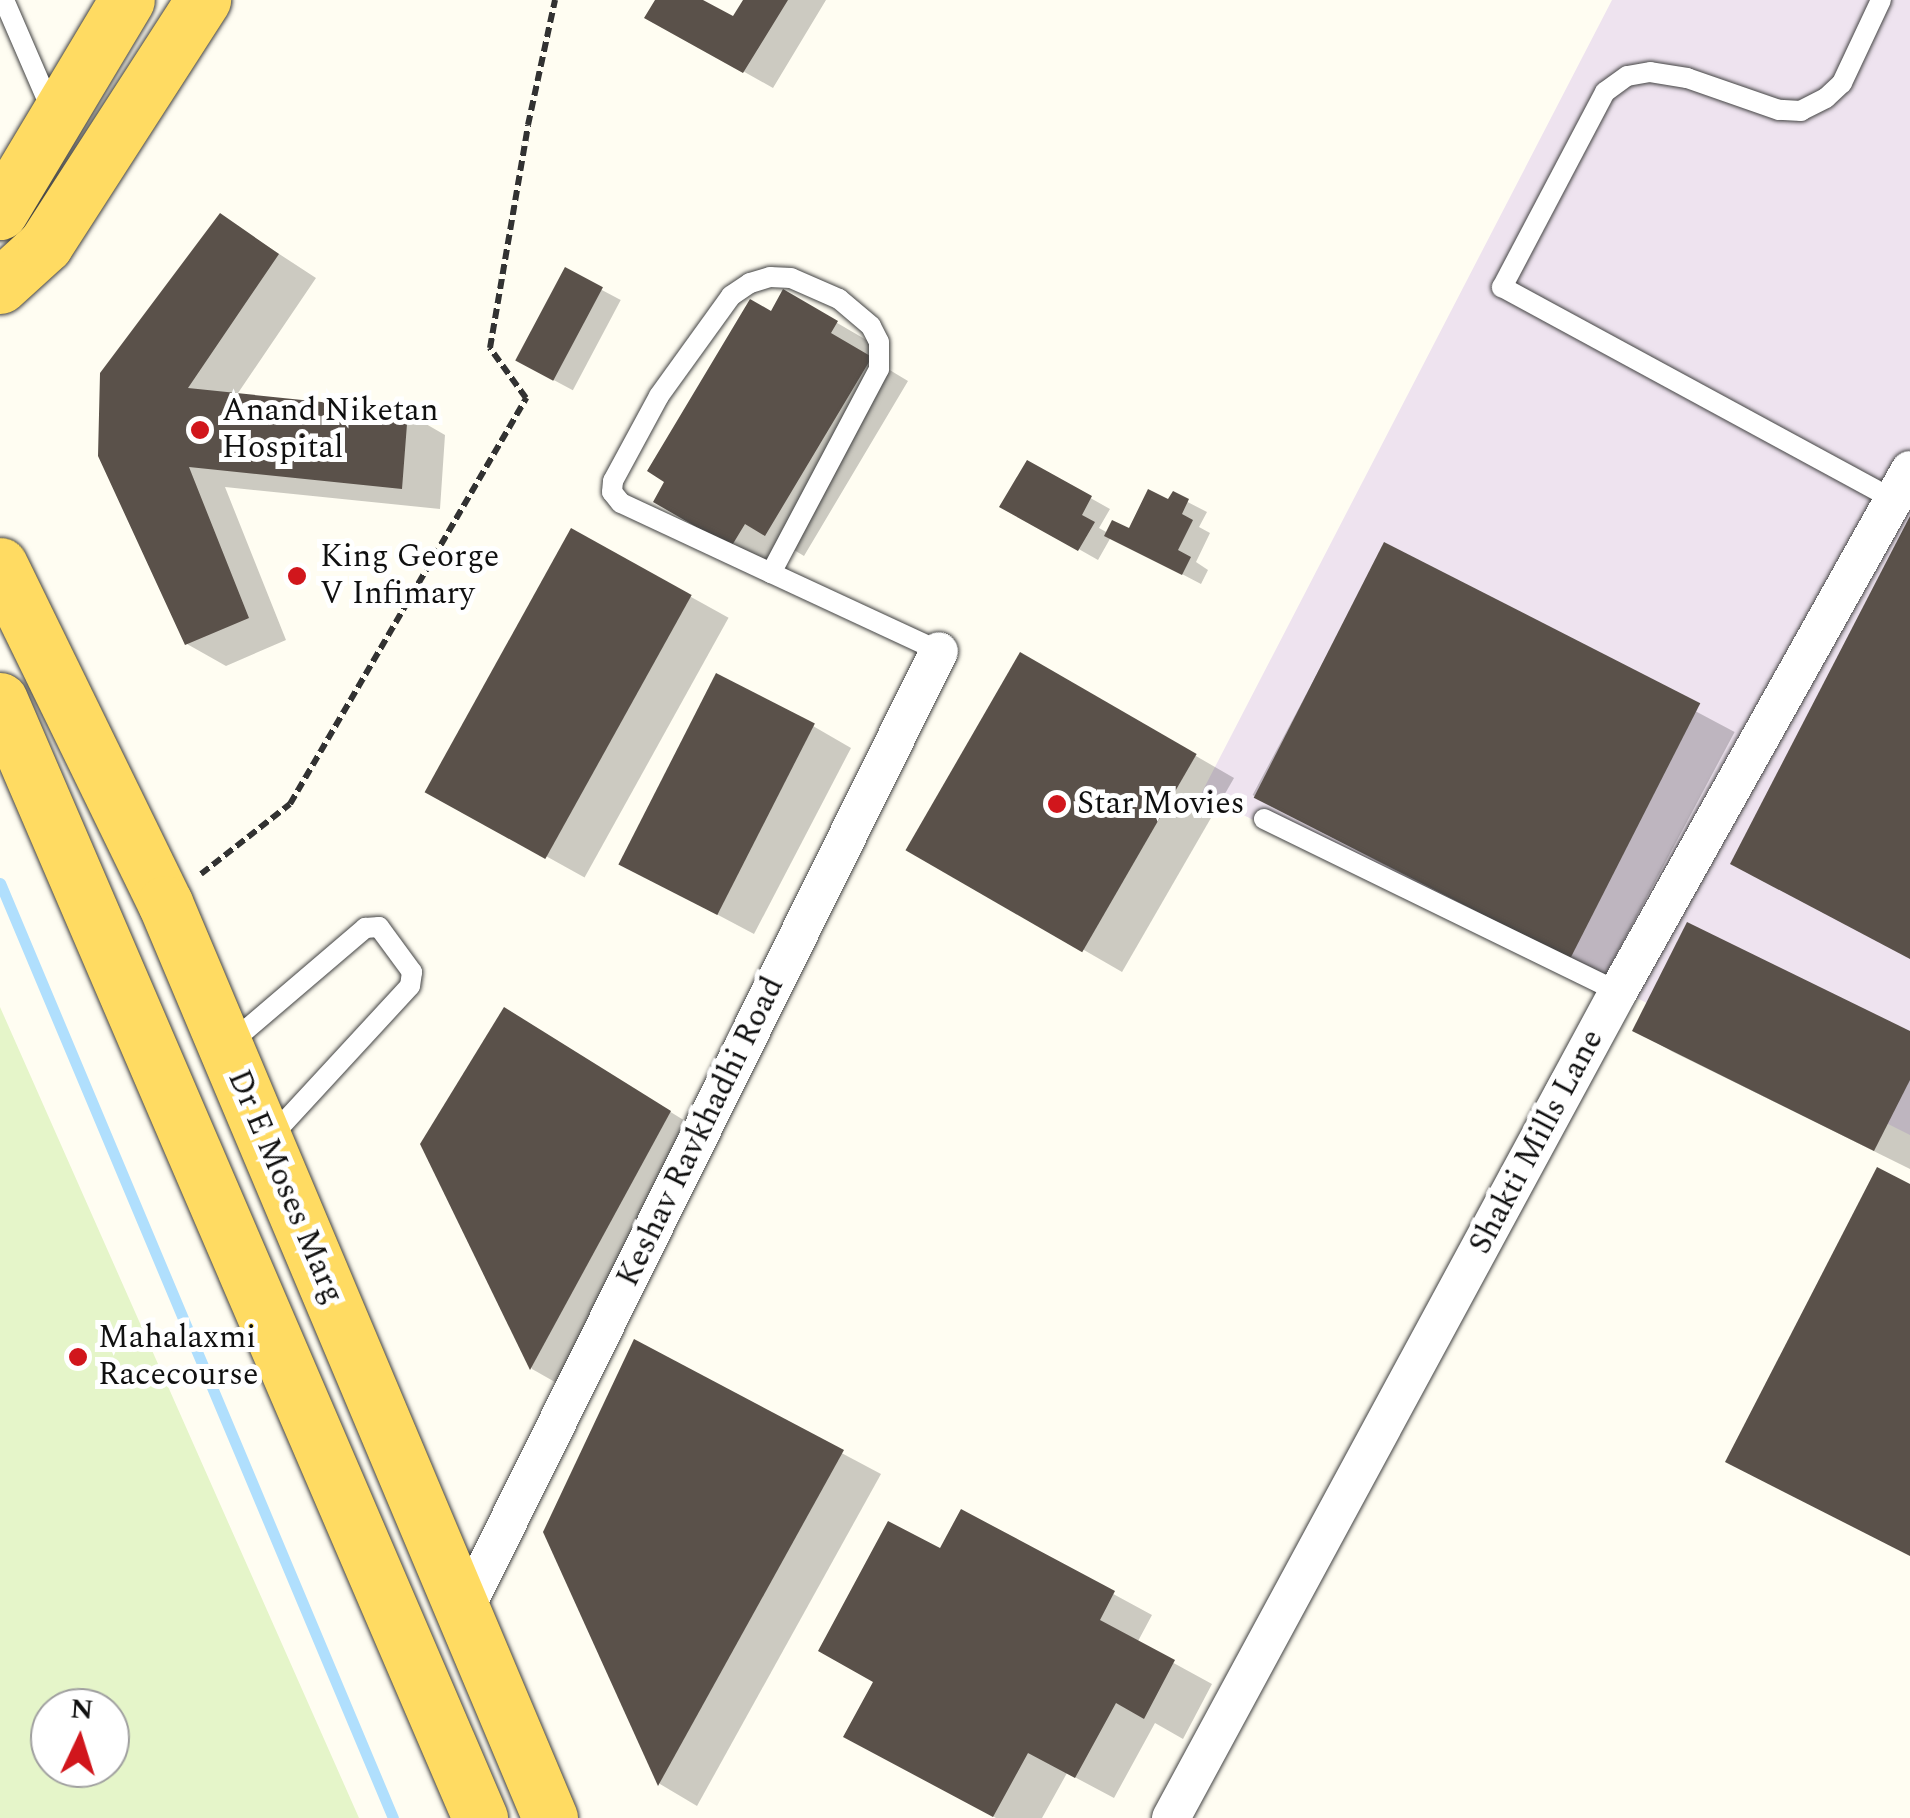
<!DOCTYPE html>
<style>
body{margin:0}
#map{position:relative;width:1910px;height:1818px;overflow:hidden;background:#fffdf2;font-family:Spectral,serif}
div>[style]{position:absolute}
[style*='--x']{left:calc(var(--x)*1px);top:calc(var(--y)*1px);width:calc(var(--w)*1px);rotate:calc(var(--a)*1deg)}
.industrial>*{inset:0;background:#eee3ef}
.pitch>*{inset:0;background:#e5f5c9}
.shadow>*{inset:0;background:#0003;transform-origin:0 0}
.stream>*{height:11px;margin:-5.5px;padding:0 5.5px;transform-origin:5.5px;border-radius:5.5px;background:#b0dffd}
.building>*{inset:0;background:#5a514a;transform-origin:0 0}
.path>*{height:6px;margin-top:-3px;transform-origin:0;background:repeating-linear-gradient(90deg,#323232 0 10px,transparent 0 15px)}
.roads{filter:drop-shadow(0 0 2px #434343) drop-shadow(0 0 2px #434343)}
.service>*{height:20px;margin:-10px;padding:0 10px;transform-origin:10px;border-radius:10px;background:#fff}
.minor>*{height:38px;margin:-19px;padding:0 19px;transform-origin:19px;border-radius:19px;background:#fff}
.primary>*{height:55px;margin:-27.5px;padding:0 27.5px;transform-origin:27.5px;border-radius:27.5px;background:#ffdb62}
.dots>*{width:28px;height:28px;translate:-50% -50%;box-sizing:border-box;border:5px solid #fff;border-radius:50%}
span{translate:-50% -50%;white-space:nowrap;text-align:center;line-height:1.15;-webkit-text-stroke:10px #fff;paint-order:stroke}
.poi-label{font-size:32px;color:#101010}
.left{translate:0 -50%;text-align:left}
.street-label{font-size:32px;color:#101010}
.north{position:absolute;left:30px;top:1688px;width:100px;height:100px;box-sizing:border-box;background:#fff;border:2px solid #9f9f9f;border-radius:50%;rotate:4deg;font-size:28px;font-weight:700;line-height:40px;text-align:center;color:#101010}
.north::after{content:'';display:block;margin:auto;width:35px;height:45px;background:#d1161c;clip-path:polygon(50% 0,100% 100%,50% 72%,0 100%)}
</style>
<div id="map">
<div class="industrial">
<i style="clip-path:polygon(1612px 0,1910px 0,1910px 1135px,1595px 977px,1589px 987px,1201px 794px)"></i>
</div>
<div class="pitch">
<i style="clip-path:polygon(evenodd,0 1007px,359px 1818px,0 1818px,0 1007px,110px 1708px,110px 1768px,50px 1768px,50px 1708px,110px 1708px)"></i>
</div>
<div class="shadow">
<i style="clip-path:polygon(658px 0,698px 0,734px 20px,746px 0,826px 0,773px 88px,647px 17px)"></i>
<i style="clip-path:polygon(221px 216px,316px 278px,236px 396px,407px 413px,445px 435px,440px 509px,225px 487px,286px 640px,226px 666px,187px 644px,101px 455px)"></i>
<i style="left:566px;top:271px;width:62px;height:102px;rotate:28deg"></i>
<i style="clip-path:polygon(784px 292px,875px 345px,868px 357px,908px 381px,804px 556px,784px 544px,770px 567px,656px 501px)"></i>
<i style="clip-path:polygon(1028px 463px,1110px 509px,1099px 528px,1108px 533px,1130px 531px,1174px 495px,1207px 512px,1199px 527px,1210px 533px,1196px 562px,1208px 570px,1201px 584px,1111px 537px,1098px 560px,1003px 506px)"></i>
<i style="left:572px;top:531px;width:179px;height:297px;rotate:29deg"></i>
<i style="left:1385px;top:546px;width:396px;height:282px;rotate:28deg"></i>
<i style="left:1021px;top:655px;width:246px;height:224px;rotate:30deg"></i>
<i style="clip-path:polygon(813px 726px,851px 748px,754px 934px,620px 863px)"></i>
<i style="clip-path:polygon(1635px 1030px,1910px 1034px,1910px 1169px,1673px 1052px)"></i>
<i style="clip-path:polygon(542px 1033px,708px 1135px,569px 1390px,532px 1369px,423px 1144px)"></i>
<i style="clip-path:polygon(635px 1343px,881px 1474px,697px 1806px,660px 1784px,546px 1532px)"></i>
<i style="clip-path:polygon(962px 1512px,1152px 1615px,1137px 1643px,1212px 1684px,1183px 1739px,1155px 1723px,1114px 1798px,1067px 1773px,1042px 1818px,996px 1818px,884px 1758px,941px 1552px)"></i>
</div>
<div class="stream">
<i style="--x:0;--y:883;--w:1014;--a:67.2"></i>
</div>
<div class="building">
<i style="clip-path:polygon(655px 0,703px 0,733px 16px,743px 0,788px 0,743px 73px,644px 18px)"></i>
<i style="clip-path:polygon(220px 213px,279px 254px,188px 388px,408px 411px,402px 489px,189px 467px,249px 618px,185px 645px,98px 456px,100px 373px)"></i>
<i style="left:565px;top:267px;width:43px;height:106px;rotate:28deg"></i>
<i style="clip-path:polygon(783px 289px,838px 321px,831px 333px,872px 357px,765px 536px,745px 524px,731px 547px,653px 502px,664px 482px,647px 471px,750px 299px,771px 311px)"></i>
<i style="clip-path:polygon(1027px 460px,1092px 496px,1082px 515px,1095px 522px,1078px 551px,999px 507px)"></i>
<i style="clip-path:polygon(1148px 489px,1168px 499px,1173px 491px,1189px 499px,1182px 514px,1193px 520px,1178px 550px,1191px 557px,1182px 575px,1104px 536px,1112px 520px,1129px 528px)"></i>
<i style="clip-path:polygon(1910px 516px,1910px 959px,1730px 864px)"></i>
<i style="left:571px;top:528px;width:138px;height:302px;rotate:29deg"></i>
<i style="left:1384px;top:542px;width:355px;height:287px;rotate:27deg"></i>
<i style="left:1020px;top:652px;width:204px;height:229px;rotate:30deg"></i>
<i style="left:716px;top:673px;width:111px;height:215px;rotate:27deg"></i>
<i style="clip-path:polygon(1687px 922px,1910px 1031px,1910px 1080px,1874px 1151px,1632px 1031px)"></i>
<i style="clip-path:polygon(504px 1007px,671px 1111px,530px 1370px,420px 1144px)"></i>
<i style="clip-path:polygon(1877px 1167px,1910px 1184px,1910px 1556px,1725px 1462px)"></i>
<i style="clip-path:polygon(634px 1339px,844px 1450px,658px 1786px,543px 1532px)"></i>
<i style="clip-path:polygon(961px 1509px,1115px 1591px,1100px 1620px,1175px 1660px,1144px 1719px,1116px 1703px,1075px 1778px,1028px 1753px,993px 1817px,843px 1737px,873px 1682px,818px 1651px,888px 1521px,940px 1548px)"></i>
</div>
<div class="path">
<i style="--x:201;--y:874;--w:113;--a:-38.2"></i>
<i style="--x:290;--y:804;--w:470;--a:-59.8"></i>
<i style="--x:526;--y:398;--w:62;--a:-125.8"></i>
<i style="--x:490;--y:348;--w:226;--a:-80.3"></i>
<i style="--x:528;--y:125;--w:128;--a:-77.8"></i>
</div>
<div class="roads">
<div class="service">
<i style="--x:4;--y:0;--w:121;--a:66.6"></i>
<i style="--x:1881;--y:0;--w:92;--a:115.2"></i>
<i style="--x:1842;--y:83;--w:22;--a:137"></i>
<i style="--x:1826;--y:98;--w:28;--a:153"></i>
<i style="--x:1801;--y:111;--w:22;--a:-177"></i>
<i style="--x:1779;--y:110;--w:97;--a:-160.8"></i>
<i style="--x:1687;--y:78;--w:37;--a:-171"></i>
<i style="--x:1650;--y:72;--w:23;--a:170"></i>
<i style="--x:1627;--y:76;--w:27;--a:144"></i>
<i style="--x:1605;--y:92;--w:221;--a:117.8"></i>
<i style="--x:1502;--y:287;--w:446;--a:28.5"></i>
<i style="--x:771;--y:573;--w:231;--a:-62.1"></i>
<i style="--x:879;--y:369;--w:27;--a:-90"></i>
<i style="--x:879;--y:342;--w:18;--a:-117"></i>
<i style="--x:871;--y:326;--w:42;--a:-139.8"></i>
<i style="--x:839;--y:299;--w:52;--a:-156.4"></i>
<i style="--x:791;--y:278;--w:21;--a:-177"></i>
<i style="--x:770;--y:277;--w:21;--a:163"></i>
<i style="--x:750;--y:283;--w:23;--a:146"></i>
<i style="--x:731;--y:296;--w:123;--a:125.8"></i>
<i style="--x:659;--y:396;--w:97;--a:118.4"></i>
<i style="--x:613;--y:481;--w:11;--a:95"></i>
<i style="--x:612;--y:492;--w:14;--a:51"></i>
<i style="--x:621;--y:503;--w:166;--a:25"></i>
<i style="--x:771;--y:573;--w:185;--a:24.9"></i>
<i style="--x:1264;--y:819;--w:394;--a:26"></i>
<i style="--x:227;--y:1046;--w:182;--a:-40.5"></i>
<i style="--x:365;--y:928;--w:14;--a:-4"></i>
<i style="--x:379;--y:927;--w:56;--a:53.7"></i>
<i style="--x:412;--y:972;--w:14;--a:98"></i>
<i style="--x:410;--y:986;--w:209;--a:132.7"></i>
</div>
<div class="minor">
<i style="--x:463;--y:1613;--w:1073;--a:-63.67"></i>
<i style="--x:1171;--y:1818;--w:939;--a:-61.58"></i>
<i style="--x:1618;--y:992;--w:598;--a:-60.78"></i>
</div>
<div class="primary">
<i style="--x:0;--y:212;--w:247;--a:-59.1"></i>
<i style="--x:0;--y:286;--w:61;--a:-42.3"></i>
<i style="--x:45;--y:245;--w:292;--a:-57.2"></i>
<i style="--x:0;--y:565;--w:376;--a:64"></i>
<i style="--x:165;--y:903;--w:993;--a:67.18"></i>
<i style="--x:0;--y:700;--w:1217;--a:66.76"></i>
</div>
</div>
<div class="dots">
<i style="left:200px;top:430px;background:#d1161c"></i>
<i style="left:297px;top:576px;background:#d1161c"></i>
<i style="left:1057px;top:804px;background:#d1161c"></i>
<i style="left:78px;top:1357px;background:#d1161c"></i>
</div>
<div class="poi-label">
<span class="left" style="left:222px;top:430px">Anand Niketan<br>Hospital</span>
<span class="left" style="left:320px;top:576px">King George<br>V Infimary</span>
<span class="left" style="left:1077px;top:804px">Star Movies</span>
<span class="left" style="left:98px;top:1357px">Mahalaxmi<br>Racecourse</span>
</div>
<div class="street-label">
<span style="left:701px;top:1132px;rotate:-64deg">Keshav Ravkhadhi Road</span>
<span style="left:1537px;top:1142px;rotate:-62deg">Shakti Mills Lane</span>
<span style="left:285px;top:1187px;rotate:67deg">Dr E Moses Marg</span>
</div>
<div class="north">N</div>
</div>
